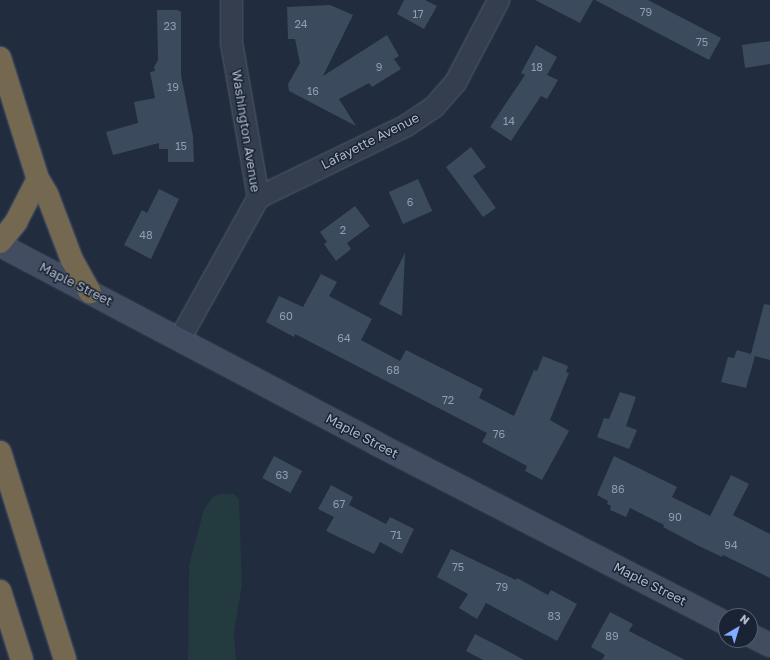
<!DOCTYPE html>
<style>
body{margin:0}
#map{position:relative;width:770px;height:660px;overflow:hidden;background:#212c3e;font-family:"Golos Text",sans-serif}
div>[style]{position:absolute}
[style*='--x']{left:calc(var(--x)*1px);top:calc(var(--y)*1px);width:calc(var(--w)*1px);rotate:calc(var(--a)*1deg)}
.green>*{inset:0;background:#233b3f}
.building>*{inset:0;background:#3c4a5e;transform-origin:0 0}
.roads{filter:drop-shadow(0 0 1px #535c6c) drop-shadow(0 0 1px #535c6c)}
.street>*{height:21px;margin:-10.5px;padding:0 10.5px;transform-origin:10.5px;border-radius:10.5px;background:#353e4e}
.secondary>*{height:22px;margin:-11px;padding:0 11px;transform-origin:11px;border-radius:11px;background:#424d62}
.highway>*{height:22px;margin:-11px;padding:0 11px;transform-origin:11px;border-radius:11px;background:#756851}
span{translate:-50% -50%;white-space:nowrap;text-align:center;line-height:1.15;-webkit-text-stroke:3px #1a2333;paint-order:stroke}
.number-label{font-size:11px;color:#939daf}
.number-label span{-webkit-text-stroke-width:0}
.street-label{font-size:13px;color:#b0b9ca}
.north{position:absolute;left:718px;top:608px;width:40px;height:40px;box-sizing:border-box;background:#1a2333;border:1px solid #565f6f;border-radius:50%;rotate:38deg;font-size:11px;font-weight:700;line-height:16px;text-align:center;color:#b0b9ca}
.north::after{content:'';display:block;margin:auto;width:14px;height:18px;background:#80adff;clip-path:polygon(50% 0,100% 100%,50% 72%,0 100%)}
</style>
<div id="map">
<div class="green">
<i style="clip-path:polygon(220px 494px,234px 494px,239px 500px,242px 584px,234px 632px,236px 660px,188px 660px,189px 565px,204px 509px,213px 497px)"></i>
</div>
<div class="building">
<i style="clip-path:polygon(404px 0,425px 0,437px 6px,424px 29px,397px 14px)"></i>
<i style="clip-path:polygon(535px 0,593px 0,580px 23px)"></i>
<i style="clip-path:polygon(595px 0,648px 0,721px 38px,709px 60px)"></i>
<i style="clip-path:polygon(330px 5px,353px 15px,323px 76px,387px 35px,399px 56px,394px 59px,401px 69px,372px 87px,369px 83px,339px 99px,356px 126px,289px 91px,288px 84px,300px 63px,295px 39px,288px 39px,287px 7px)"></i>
<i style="clip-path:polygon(157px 10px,178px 10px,181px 12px,181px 75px,193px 136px,194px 162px,168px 162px,168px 149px,159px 149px,159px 143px,113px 155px,106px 132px,138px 123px,134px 102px,155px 98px,150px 72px,155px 71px,154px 67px,158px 60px)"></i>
<i style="clip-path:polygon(770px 41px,770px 64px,745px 68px,742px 45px)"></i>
<i style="clip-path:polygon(536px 45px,557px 57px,547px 75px,558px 80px,547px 99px,541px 96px,511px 141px,490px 127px,525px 75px,521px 73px)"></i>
<i style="clip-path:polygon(471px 147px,486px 167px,473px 176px,496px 208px,483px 217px,446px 167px)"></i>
<i style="left:418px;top:179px;width:35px;height:32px;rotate:66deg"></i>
<i style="clip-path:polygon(159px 189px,179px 199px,151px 259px,124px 245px,142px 210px,147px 213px)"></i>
<i style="clip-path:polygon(355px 206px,370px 226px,347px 243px,351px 249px,336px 261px,324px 244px,327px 242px,320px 232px)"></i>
<i style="clip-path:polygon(405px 253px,403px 296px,402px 316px,379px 304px)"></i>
<i style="clip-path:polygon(321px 274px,337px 282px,329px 296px,372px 319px,361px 340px,400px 361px,406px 350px,483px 389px,479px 398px,514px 416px,534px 370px,537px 371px,543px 356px,568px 366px,566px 372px,569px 373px,550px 420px,569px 431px,542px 480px,525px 471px,527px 466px,482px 442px,487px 433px,295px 334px,294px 337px,266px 322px,279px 296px,303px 307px)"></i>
<i style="clip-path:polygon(764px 304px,770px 305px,770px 360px,755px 356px,746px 388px,721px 382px,728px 357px,734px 358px,737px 350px,751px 354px)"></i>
<i style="clip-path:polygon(620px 392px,636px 397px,626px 426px,637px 430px,629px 449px,597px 437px,604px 418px,609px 419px)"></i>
<i style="left:274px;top:456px;width:32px;height:25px;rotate:28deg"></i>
<i style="clip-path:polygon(614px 456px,677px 487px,672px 497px,710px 516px,731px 475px,749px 484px,733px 515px,770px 534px,770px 578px,723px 555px,722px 557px,697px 545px,663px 527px,664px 525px,630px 508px,626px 517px,610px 510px,611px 506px,607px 504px,608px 501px,597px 495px)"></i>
<i style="clip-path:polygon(331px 485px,353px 497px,349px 505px,386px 524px,390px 517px,414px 529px,402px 554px,380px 542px,374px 554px,326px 531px,334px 517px,318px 509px)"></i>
<i style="clip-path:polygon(451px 549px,516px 580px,517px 578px,548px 595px,551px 590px,577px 604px,557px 641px,486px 603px,477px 619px,459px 608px,468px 594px,437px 577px)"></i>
<i style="clip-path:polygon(610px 612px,633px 624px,629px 631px,685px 660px,602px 660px,605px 655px,591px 647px)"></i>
<i style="clip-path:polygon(475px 634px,502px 648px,524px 660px,483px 660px,466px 651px)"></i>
</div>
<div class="roads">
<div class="street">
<i style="--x:258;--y:197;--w:165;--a:-25.9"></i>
<i style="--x:406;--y:125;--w:34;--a:-34"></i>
<i style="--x:434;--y:106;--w:32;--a:-49"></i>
<i style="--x:455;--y:82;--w:93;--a:-62.3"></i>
<i style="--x:179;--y:339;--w:162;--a:-60.9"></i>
<i style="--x:258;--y:197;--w:156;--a:-99.9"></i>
<i style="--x:231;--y:43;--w:43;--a:-90"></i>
</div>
<div class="secondary">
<i style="--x:0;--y:245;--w:426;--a:27.8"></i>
<i style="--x:377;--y:444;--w:392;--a:27.2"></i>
<i style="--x:750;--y:635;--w:22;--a:27"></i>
</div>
<div class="highway">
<i style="--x:0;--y:58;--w:127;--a:72.6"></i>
<i style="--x:38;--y:179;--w:17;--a:59"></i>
<i style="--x:47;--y:194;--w:71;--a:69.3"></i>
<i style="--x:72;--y:260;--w:37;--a:61"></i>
<i style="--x:0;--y:242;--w:26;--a:-51"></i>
<i style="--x:16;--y:222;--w:48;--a:-62.9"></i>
<i style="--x:0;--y:452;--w:218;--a:72.6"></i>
<i style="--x:0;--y:591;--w:72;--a:72.3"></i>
</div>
</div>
<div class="number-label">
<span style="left:646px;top:12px">79</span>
<span style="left:418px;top:14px">17</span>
<span style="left:301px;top:24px">24</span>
<span style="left:170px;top:26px">23</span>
<span style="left:702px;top:42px">75</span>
<span style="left:379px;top:67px">9</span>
<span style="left:537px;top:67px">18</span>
<span style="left:173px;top:87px">19</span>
<span style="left:313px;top:91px">16</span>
<span style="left:509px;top:121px">14</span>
<span style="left:181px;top:146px">15</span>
<span style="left:410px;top:202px">6</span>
<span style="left:343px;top:230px">2</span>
<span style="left:146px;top:235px">48</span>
<span style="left:286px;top:316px">60</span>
<span style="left:344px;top:338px">64</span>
<span style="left:393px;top:370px">68</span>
<span style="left:448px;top:400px">72</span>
<span style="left:499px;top:434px">76</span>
<span style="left:282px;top:475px">63</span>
<span style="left:618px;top:489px">86</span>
<span style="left:339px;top:504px">67</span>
<span style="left:675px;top:517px">90</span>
<span style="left:396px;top:535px">71</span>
<span style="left:731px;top:545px">94</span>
<span style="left:458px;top:567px">75</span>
<span style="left:502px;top:587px">79</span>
<span style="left:554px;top:616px">83</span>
<span style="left:612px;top:636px">89</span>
</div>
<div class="street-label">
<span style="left:246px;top:131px;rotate:81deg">Washington Avenue</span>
<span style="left:370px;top:141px;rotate:-27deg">Lafayette Avenue</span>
<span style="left:76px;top:284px;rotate:27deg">Maple Street</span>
<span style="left:362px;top:436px;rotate:28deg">Maple Street</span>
<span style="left:650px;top:584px;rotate:27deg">Maple Street</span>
</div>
<div class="north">N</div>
</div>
